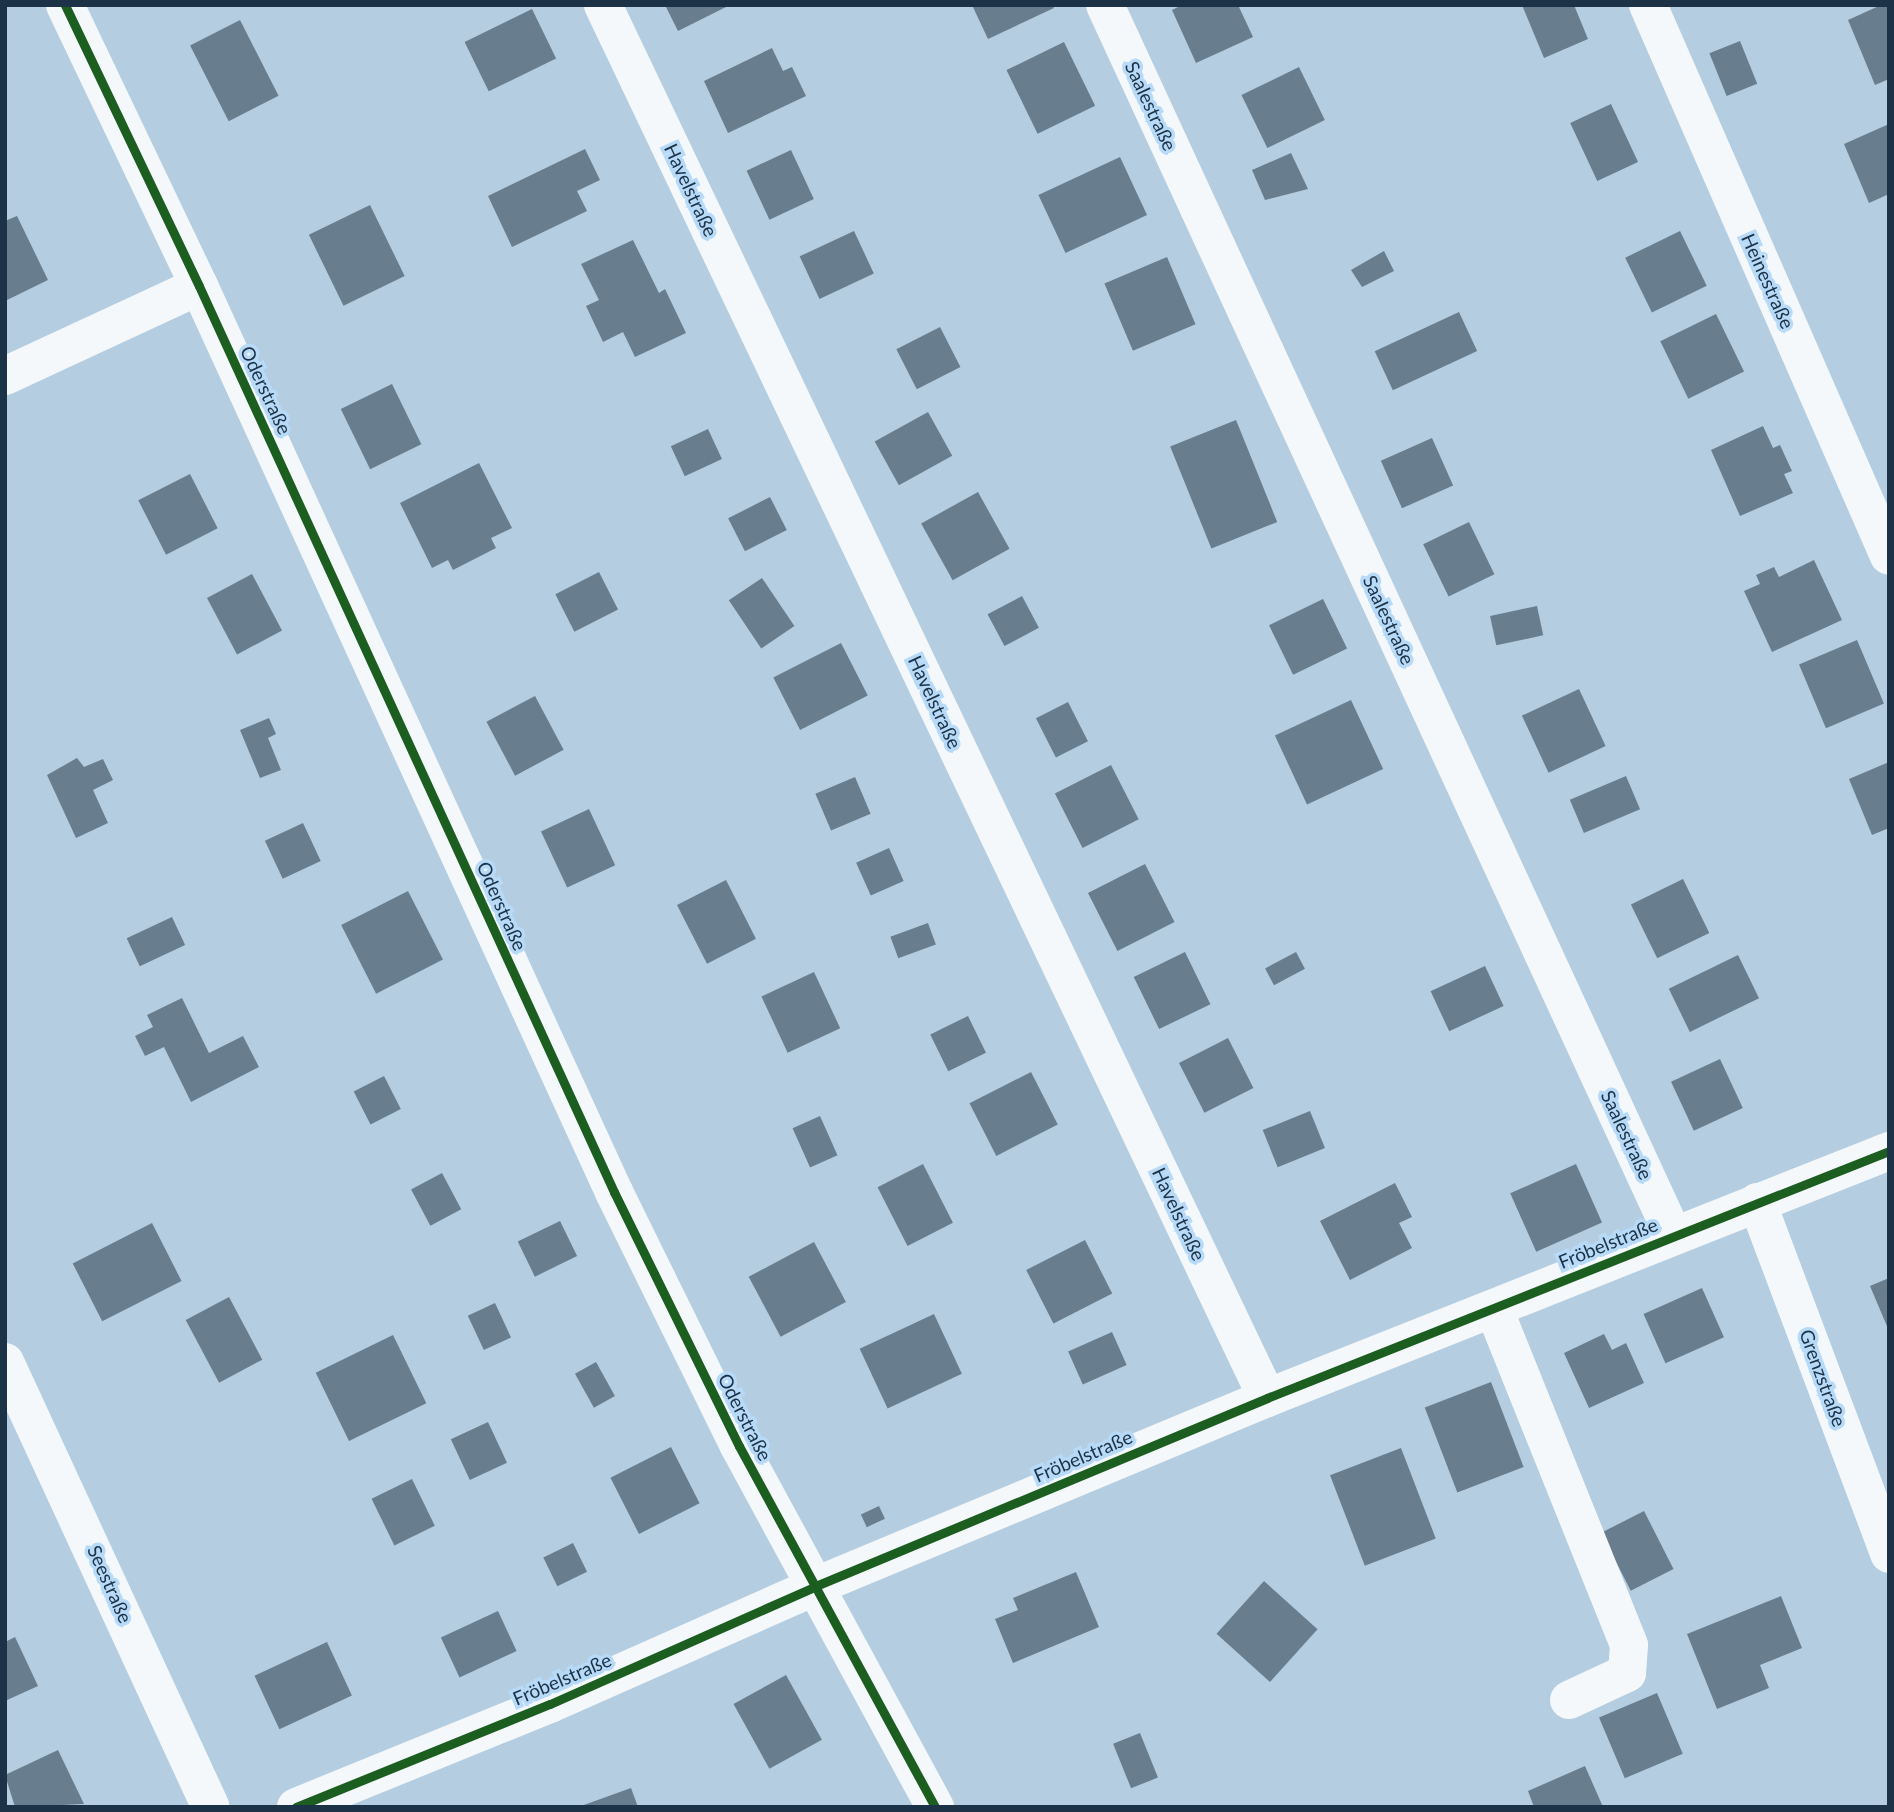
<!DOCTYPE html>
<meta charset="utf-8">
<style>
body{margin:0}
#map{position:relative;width:1894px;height:1812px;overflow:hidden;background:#b4cde1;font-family:Lato,sans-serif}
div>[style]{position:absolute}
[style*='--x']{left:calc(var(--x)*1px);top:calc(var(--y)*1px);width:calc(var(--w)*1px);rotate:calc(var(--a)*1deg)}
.building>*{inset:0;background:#687e8e;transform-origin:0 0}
.minor>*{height:38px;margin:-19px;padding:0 19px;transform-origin:19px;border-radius:19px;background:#f4f8fa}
.cycleway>*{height:9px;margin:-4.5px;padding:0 4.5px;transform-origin:4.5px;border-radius:4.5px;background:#1b5e20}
span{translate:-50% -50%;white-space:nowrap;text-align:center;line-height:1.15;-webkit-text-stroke:7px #b7daf8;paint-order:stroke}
.street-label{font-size:19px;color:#1c3347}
.frame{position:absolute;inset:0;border:7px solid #1c3347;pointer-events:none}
</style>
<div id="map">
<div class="building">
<i style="clip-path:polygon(665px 5px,730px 5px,678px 31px)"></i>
<i style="clip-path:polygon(972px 5px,1052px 5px,1054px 8px,988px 39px)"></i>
<i style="clip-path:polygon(1182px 5px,1238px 5px,1253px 37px,1196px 63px,1172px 10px)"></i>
<i style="clip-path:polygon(1522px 5px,1574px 5px,1588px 39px,1544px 58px)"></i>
<i style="clip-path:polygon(1881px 5px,1889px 5px,1889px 79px,1875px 85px,1848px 20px)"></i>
<i style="left:532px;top:9px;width:55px;height:75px;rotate:64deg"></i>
<i style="left:240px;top:20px;width:85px;height:56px;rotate:63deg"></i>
<i style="left:1740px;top:41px;width:46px;height:33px;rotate:68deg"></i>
<i style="left:1064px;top:42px;width:71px;height:64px;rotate:64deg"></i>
<i style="clip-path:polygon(772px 48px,783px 71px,792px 67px,806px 96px,728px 133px,704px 81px)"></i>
<i style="left:1299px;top:67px;width:59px;height:64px;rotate:64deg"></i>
<i style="left:1611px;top:104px;width:64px;height:45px;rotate:65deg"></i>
<i style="clip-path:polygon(1889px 124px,1889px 194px,1869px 203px,1844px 144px)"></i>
<i style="clip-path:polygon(585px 149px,600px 180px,577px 191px,587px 211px,512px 247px,488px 196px)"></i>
<i style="left:791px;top:150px;width:54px;height:49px;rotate:65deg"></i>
<i style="clip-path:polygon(1291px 153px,1308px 189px,1265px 200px,1252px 170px)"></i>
<i style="left:1120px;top:157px;width:64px;height:90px;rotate:65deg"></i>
<i style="left:370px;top:205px;width:79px;height:68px;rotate:64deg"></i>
<i style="clip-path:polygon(17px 216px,48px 280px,5px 301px,5px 221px)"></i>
<i style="left:854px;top:231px;width:47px;height:60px;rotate:65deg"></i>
<i style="left:1680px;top:231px;width:61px;height:61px;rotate:64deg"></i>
<i style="clip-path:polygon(633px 240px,659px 293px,665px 289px,686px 333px,635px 357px,623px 332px,603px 342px,586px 306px,599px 300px,581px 264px)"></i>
<i style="clip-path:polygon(1384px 251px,1394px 271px,1362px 287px,1351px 270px)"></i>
<i style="left:1167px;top:257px;width:73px;height:68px;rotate:67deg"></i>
<i style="left:1459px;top:312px;width:43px;height:93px;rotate:65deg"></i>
<i style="left:1716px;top:314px;width:64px;height:62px;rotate:64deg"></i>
<i style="left:940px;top:327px;width:45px;height:49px;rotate:63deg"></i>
<i style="left:392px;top:384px;width:67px;height:57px;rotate:64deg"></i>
<i style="left:928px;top:412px;width:50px;height:61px;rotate:61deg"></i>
<i style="left:1236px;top:420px;width:110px;height:71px;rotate:68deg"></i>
<i style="clip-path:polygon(1763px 426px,1773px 448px,1780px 445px,1792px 471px,1784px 474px,1793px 493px,1740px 516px,1711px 450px)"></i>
<i style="left:708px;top:429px;width:33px;height:41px;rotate:65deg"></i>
<i style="left:1432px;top:438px;width:52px;height:56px;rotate:66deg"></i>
<i style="clip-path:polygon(479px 463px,512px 528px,491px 538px,496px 548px,453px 570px,448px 560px,432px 568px,400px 503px)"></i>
<i style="left:190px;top:474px;width:61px;height:58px;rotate:63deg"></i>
<i style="left:978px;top:492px;width:65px;height:65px;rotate:61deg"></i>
<i style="left:770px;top:497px;width:37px;height:47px;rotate:63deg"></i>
<i style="left:1469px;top:522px;width:58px;height:51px;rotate:64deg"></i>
<i style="clip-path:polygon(1814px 560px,1842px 620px,1772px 652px,1744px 591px,1760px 584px,1756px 575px,1774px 567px,1779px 577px)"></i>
<i style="left:599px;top:572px;width:42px;height:49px;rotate:63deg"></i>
<i style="left:252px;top:574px;width:64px;height:51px;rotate:62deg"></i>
<i style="left:762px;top:578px;width:58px;height:40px;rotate:56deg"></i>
<i style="left:1022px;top:596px;width:36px;height:39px;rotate:62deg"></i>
<i style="left:1323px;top:599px;width:55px;height:60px;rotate:64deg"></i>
<i style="left:1537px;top:606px;width:30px;height:48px;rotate:78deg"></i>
<i style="left:1857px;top:640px;width:69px;height:63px;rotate:67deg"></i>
<i style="left:841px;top:643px;width:59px;height:76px;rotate:63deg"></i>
<i style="left:1579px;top:689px;width:63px;height:63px;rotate:65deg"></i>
<i style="left:535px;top:696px;width:61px;height:55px;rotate:62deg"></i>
<i style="left:1351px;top:700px;width:76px;height:84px;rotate:65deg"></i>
<i style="left:1068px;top:702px;width:44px;height:36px;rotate:63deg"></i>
<i style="clip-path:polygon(269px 718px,276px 734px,268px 738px,281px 770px,260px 778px,240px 730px)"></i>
<i style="clip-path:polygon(77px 758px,84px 767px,103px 759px,113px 780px,93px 790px,108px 823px,76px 838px,47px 775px)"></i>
<i style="clip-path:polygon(1889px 762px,1889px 828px,1872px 835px,1849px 779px)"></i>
<i style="left:1111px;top:765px;width:61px;height:63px;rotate:63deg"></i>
<i style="left:1626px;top:776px;width:36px;height:61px;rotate:67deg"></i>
<i style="left:855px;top:777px;width:40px;height:43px;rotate:67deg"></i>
<i style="left:589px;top:809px;width:62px;height:53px;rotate:65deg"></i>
<i style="left:303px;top:823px;width:42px;height:42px;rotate:65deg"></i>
<i style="left:889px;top:848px;width:36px;height:36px;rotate:66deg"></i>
<i style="left:1145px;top:864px;width:65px;height:64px;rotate:63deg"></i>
<i style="left:1683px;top:879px;width:60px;height:58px;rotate:64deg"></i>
<i style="left:726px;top:880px;width:66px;height:55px;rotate:63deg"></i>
<i style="left:408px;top:891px;width:77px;height:75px;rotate:63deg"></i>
<i style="left:172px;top:917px;width:31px;height:50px;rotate:65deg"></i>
<i style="left:928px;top:923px;width:23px;height:40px;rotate:70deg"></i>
<i style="left:1185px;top:952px;width:58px;height:57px;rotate:64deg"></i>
<i style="left:1296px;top:952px;width:19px;height:35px;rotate:62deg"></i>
<i style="left:1738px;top:955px;width:48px;height:77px;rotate:64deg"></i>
<i style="left:1485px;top:966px;width:44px;height:60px;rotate:65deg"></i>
<i style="left:814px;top:972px;width:62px;height:58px;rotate:65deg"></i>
<i style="clip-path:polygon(182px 998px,209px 1053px,243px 1036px,259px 1067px,191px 1102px,164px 1047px,145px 1056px,135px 1036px,153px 1027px,147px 1015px)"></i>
<i style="left:968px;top:1016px;width:41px;height:42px;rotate:64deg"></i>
<i style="left:1228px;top:1038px;width:56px;height:55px;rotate:63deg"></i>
<i style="left:1720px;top:1059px;width:54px;height:54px;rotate:65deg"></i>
<i style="left:1031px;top:1072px;width:59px;height:69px;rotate:63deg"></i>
<i style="left:384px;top:1076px;width:37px;height:34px;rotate:63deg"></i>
<i style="left:1310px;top:1111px;width:40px;height:51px;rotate:68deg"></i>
<i style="left:820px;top:1116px;width:43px;height:30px;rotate:66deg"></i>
<i style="left:923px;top:1164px;width:66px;height:51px;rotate:63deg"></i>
<i style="left:1576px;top:1164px;width:64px;height:72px;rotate:66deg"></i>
<i style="left:442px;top:1173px;width:41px;height:35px;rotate:62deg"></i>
<i style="clip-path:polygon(1395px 1183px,1412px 1217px,1399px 1223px,1412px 1248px,1350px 1280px,1320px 1221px)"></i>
<i style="left:560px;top:1221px;width:39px;height:47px;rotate:64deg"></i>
<i style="left:152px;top:1223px;width:65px;height:89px;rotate:63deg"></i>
<i style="left:1085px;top:1240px;width:60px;height:66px;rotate:63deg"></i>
<i style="left:814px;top:1242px;width:68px;height:74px;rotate:62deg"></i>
<i style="clip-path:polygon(1889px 1278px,1889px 1331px,1870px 1286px)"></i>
<i style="left:1702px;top:1288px;width:54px;height:64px;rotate:66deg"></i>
<i style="left:229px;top:1297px;width:71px;height:49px;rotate:62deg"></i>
<i style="left:495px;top:1303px;width:38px;height:30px;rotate:65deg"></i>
<i style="left:934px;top:1314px;width:66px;height:82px;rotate:65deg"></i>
<i style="left:1112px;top:1332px;width:36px;height:48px;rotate:66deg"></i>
<i style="clip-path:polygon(1604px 1334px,1612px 1350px,1626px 1343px,1644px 1383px,1589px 1408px,1564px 1353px)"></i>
<i style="left:393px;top:1335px;width:76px;height:86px;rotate:64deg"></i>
<i style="left:596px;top:1362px;width:39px;height:24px;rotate:61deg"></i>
<i style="left:1491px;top:1382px;width:91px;height:71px;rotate:69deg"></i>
<i style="left:488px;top:1422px;width:45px;height:41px;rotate:65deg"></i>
<i style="left:671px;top:1447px;width:63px;height:68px;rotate:63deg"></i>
<i style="left:1401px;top:1448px;width:97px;height:76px;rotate:69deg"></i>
<i style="left:412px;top:1479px;width:52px;height:45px;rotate:64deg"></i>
<i style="left:879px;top:1506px;width:14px;height:20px;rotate:65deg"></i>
<i style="left:1644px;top:1511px;width:65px;height:48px;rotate:63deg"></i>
<i style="left:573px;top:1543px;width:32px;height:33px;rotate:64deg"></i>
<i style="clip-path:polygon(1076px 1572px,1099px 1627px,1013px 1663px,995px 1619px,1018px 1610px,1013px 1598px)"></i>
<i style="left:1264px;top:1581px;width:72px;height:71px;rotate:42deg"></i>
<i style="clip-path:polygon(1781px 1596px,1802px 1648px,1760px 1665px,1769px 1688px,1717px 1709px,1687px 1634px)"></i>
<i style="left:498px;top:1611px;width:44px;height:63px;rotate:65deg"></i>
<i style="clip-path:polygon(15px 1637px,38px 1686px,5px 1701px,5px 1642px)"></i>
<i style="left:327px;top:1642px;width:59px;height:80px;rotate:65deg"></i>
<i style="left:786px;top:1675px;width:74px;height:60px;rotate:61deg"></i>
<i style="left:1657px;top:1693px;width:66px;height:63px;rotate:67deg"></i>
<i style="left:1140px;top:1733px;width:48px;height:29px;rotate:68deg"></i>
<i style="clip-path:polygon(58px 1750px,84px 1804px,15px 1807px,5px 1775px)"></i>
<i style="clip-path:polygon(1585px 1766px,1603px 1807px,1534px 1807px,1528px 1791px)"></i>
<i style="clip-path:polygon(631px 1788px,638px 1807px,581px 1807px,581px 1806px)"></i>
</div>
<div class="minor">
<i style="--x:65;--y:5;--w:311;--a:64.5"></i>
<i style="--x:199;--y:286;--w:997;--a:65.39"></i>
<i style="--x:614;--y:1192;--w:283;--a:63.8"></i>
<i style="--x:739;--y:1446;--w:411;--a:61.5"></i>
<i style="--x:603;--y:5;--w:1543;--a:64.51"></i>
<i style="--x:1105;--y:5;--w:1355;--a:65.21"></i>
<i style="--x:1648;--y:5;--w:601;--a:66.38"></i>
<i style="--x:5;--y:376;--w:214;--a:-24.9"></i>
<i style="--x:1757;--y:1202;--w:376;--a:69.4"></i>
<i style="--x:1494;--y:1309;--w:362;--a:68.1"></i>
<i style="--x:1629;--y:1645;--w:28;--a:94"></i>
<i style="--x:1627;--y:1673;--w:64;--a:155"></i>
<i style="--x:5;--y:1362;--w:490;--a:65.2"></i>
<i style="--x:296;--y:1807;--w:274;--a:-22.1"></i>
<i style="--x:550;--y:1704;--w:293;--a:-23.9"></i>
<i style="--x:818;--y:1585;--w:486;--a:-22.6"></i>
<i style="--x:1267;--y:1398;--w:669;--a:-21.66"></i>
</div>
<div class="cycleway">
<i style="--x:65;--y:5;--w:311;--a:64.5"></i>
<i style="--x:199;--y:286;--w:997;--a:65.39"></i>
<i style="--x:614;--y:1192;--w:283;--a:63.8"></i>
<i style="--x:739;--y:1446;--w:411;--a:61.5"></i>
<i style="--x:296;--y:1807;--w:274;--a:-22.1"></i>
<i style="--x:550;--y:1704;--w:293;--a:-23.9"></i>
<i style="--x:818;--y:1585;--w:486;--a:-22.6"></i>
<i style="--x:1267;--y:1398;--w:669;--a:-21.66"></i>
</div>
<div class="street-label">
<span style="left:1151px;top:106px;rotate:65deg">Saalestraße</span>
<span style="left:691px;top:190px;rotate:65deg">Havelstraße</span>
<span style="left:1768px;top:281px;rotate:66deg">Heinestraße</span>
<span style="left:266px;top:390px;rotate:65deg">Oderstraße</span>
<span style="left:1389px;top:620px;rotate:65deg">Saalestraße</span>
<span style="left:935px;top:702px;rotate:65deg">Havelstraße</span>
<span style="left:502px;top:906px;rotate:66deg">Oderstraße</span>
<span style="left:1627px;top:1135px;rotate:65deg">Saalestraße</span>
<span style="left:1179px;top:1214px;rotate:65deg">Havelstraße</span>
<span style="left:1608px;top:1243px;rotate:-22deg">Fröbelstraße</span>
<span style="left:1823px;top:1378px;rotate:70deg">Grenzstraße</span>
<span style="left:745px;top:1417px;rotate:63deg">Oderstraße</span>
<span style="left:1083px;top:1456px;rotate:-23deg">Fröbelstraße</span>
<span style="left:110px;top:1584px;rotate:66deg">Seestraße</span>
<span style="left:562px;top:1679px;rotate:-23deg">Fröbelstraße</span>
</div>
<div class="frame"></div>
</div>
